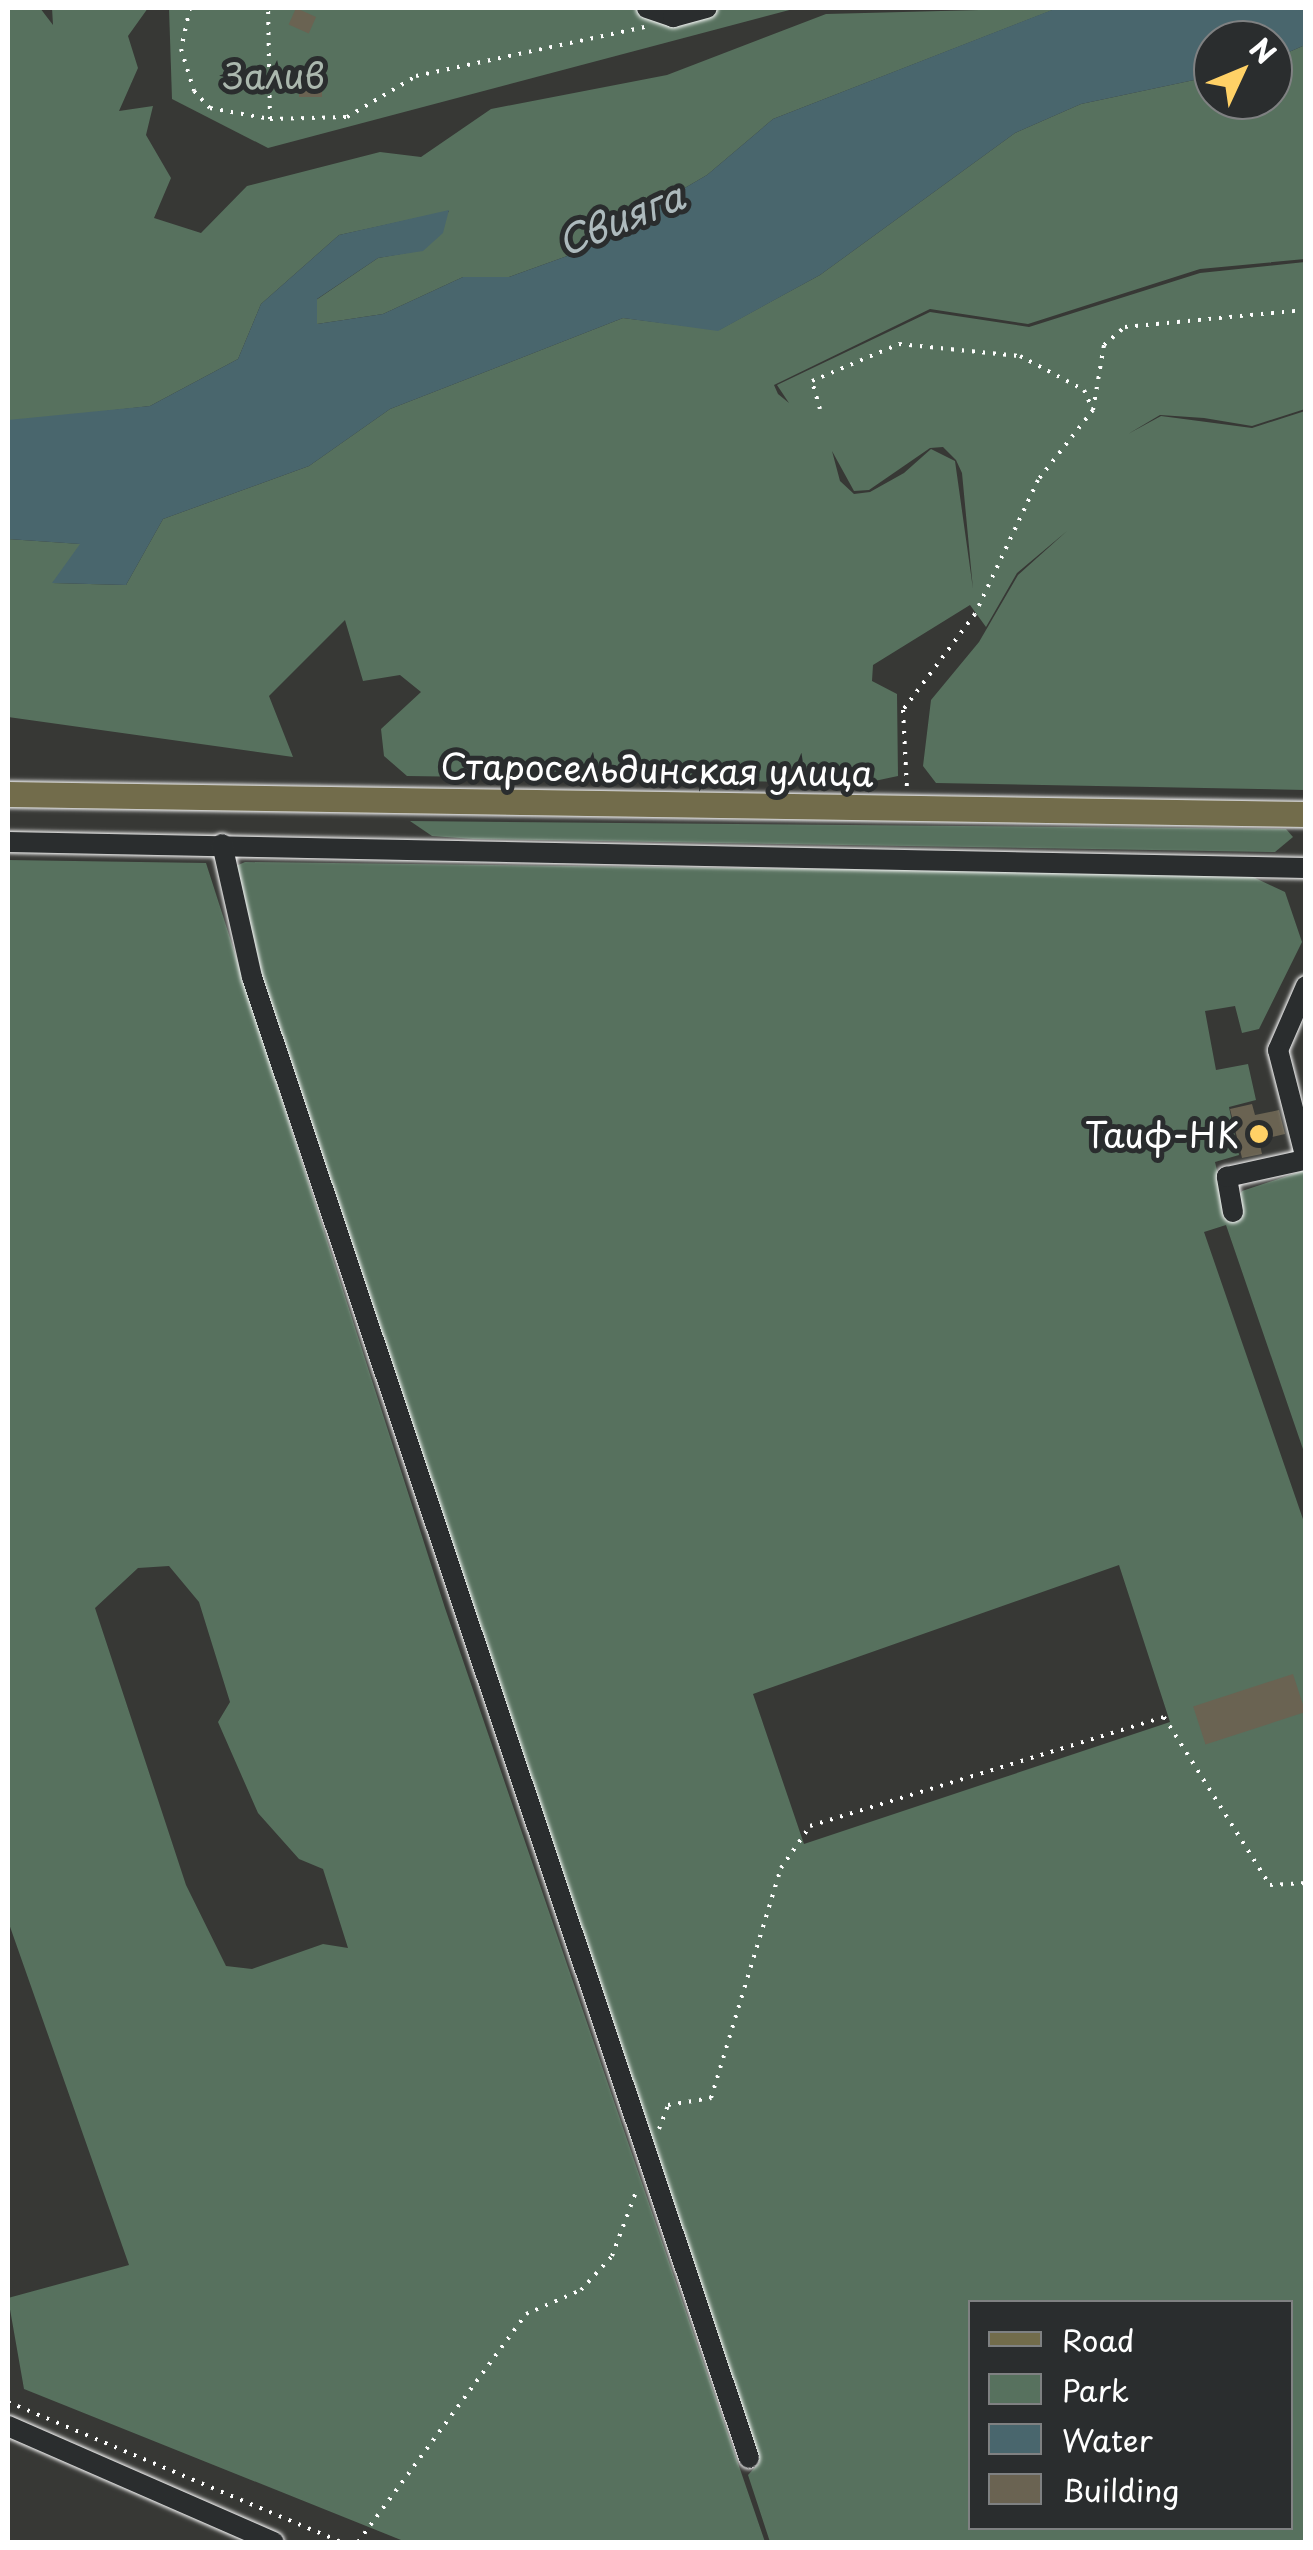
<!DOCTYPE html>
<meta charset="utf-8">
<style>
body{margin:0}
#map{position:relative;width:1313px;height:2550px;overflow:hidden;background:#373835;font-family:"Playpen Sans",sans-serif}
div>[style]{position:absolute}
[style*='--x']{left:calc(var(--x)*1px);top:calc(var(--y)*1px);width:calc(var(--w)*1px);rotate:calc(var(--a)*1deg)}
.green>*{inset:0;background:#57715e}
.water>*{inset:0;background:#49666d}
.building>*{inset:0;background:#6a6352;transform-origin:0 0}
.path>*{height:4px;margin-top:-2px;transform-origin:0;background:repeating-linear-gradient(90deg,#fff 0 2.5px,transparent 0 10.5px)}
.roads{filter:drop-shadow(0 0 2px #fff) drop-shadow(0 0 2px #fff)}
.minor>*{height:20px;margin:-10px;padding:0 10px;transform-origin:10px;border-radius:10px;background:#2a2d2e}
.major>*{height:25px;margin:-12.5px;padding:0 12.5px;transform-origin:12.5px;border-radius:12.5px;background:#726c4b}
.dots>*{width:28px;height:28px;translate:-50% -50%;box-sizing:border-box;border:5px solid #2a2d2e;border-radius:50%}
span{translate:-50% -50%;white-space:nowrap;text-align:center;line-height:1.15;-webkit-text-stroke:10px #2a2d2e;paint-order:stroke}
.park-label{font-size:35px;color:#abb8ae}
.street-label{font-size:35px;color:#fff}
.poi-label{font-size:35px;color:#fff}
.right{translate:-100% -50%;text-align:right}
.water-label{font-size:38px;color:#adbabd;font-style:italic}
.frame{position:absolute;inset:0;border:10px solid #fff;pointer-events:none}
.legend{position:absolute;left:968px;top:2300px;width:325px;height:230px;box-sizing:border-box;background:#2a2d2e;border:2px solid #7f8182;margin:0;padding:12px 18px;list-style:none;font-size:30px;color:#fff}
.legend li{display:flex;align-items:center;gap:20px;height:50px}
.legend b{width:50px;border:2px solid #7f8182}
.north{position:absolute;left:1193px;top:20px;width:100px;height:100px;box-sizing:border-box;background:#2a2d2e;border:2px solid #7f8182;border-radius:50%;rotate:46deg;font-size:28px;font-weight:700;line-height:40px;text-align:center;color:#fff}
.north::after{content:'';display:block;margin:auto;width:35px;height:45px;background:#ffd166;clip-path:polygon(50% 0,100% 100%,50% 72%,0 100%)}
</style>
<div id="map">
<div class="green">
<i style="clip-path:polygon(8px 8px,40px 8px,53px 25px,52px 8px,148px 8px,128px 36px,138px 68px,119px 111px,153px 106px,146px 135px,171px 178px,154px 218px,201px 233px,247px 186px,380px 152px,421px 157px,491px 109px,667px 75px,826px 14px,1058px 8px,773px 119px,707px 175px,570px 255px,509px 277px,463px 277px,383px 314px,317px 324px,316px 300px,378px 258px,423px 250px,449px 211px,339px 235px,261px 304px,238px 359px,150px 406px,19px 421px,8px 420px)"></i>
<i style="clip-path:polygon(169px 8px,797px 8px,268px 148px,172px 99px)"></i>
<i style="clip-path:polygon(evenodd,1305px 45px,1305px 259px,1200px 269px,1028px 324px,930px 309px,774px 385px,778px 394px,789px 403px,777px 385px,930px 312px,1029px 327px,1200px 273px,1305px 262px,1305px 409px,1252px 426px,1204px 418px,1160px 415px,1128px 434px,1161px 416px,1252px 428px,1305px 411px,1305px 790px,936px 783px,923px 766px,931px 700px,979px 642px,1018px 575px,1067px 531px,1017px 573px,986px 627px,970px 605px,873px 665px,872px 681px,897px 694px,898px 776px,865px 783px,407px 776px,384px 756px,381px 729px,421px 692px,400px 675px,363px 681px,345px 620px,269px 696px,293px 757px,8px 717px,8px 539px,81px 544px,53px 583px,126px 585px,163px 519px,309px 466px,390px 409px,623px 318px,719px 330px,820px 275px,1015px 133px,1081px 104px,1213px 76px,1213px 100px,1273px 100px,1273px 59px,1305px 45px,943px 447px,956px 460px,962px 473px,973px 589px,955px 461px,931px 449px,904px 473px,870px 492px,854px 494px,840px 481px,832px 451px,854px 491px,869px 490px,930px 448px,943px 447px)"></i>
<i style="clip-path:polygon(410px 821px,1286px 829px,1293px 837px,1275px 852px,473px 839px,432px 836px)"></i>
<i style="clip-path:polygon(evenodd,8px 860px,206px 863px,445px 1608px,765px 2542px,406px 2542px,24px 2389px,8px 2298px,129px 2265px,8px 1921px,8px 860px,169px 1566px,199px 1602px,230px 1702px,218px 1722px,258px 1813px,299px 1859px,323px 1869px,348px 1948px,323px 1944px,252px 1969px,226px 1966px,186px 1885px,95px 1608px,138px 1568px,169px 1566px)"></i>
<i style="clip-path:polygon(evenodd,245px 862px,1169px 873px,1253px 877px,1285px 892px,1302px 942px,1259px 1029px,1242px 1033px,1235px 1006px,1205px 1011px,1216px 1070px,1248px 1064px,1256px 1100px,1229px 1107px,1239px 1155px,1215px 1162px,1228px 1216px,1242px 1191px,1305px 1170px,1305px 1455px,1226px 1225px,1204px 1232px,1305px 1525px,1305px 2542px,770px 2542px,748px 2475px,759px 2463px,258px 978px,236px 866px,245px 862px,1119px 1565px,1170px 1722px,804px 1844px,753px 1694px,1119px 1565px,245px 862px,971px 2302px,1290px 2302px,1290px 2528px,971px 2528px,971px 2302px)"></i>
</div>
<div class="water">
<i style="clip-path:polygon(1057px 8px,1305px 8px,1305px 45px,1273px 59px,1273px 40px,1213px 40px,1213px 76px,1081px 104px,1015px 133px,820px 275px,718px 331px,623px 318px,390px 409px,309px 466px,163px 519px,126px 585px,52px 583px,80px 544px,8px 539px,8px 420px,150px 406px,238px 359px,261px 304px,339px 235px,449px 210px,443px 233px,423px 251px,378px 258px,317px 299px,317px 324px,383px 314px,463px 277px,509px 277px,570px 255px,707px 175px,773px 119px)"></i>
</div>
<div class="building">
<i style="left:296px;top:8px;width:22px;height:18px;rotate:24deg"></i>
<i style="left:299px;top:80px;width:23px;height:17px"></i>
<i style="clip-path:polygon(1252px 1104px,1255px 1115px,1279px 1110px,1285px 1134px,1259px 1140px,1262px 1154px,1242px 1158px,1230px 1109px)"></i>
<i style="left:1293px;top:1674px;width:40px;height:105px;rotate:72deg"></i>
</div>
<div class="path">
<i style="--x:190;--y:8;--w:42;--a:102.4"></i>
<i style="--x:181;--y:49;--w:44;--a:72.8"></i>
<i style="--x:194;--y:91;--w:23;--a:47"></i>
<i style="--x:210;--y:108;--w:61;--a:10.4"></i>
<i style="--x:270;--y:119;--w:111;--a:-91"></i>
<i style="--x:270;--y:119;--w:77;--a:-1.5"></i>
<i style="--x:347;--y:117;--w:80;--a:-30.7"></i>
<i style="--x:416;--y:76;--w:234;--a:-12.1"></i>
<i style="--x:820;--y:409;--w:29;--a:-106"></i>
<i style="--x:812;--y:381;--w:95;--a:-23"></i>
<i style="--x:899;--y:344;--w:122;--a:5.7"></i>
<i style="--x:1020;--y:356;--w:72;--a:28"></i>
<i style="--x:1084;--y:390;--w:22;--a:66"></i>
<i style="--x:1093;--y:410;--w:89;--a:128.2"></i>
<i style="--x:1038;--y:480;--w:148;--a:115.2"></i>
<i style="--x:975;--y:614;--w:120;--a:126.9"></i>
<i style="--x:903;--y:710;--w:79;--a:87.1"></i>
<i style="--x:1093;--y:410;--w:66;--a:-80.4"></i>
<i style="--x:1104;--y:345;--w:28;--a:-41"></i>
<i style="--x:1125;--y:327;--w:182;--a:-5.4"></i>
<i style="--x:659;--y:2129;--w:26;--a:-69"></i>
<i style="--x:668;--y:2105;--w:44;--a:-9.2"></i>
<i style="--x:711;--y:2098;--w:240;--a:-73.1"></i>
<i style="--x:781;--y:1868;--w:51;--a:-55.4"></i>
<i style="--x:810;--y:1826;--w:370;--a:-17.1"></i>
<i style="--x:1164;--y:1717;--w:199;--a:57.8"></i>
<i style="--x:1270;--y:1885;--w:36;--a:-3"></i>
<i style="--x:8;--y:2402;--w:361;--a:22.8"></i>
<i style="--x:358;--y:2542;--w:283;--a:-53.6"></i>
<i style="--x:526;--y:2314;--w:60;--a:-23.6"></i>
<i style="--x:581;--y:2290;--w:46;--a:-47.6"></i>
<i style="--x:612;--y:2256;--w:72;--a:-69.5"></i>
</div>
<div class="roads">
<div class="minor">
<i style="--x:647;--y:8;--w:28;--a:19"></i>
<i style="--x:673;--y:17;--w:35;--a:-15"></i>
<i style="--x:8;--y:842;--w:1298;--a:1.15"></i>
<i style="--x:222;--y:844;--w:136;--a:77.3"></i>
<i style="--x:252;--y:977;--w:1562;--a:71.45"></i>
<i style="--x:1306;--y:986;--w:70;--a:113.6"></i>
<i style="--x:1278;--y:1050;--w:113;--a:75.6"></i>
<i style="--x:1233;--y:1212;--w:36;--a:-100"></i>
<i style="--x:1227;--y:1177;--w:79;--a:-12.4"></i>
<i style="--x:8;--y:2426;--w:290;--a:23.6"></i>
</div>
<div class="major">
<i style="--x:8;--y:794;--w:1298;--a:0.88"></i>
</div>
</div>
<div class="dots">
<i style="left:1259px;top:1134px;background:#ffd166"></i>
</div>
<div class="park-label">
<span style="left:274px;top:75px">Залив</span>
</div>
<div class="street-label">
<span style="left:657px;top:769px;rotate:1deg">Старосельдинская улица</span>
</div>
<div class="poi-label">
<span class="right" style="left:1239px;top:1134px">Таиф-НК</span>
</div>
<div class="water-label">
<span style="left:620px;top:218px;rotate:-22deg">Свияга</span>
</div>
<div class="frame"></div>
<ul class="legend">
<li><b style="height:12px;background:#726c4b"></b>Road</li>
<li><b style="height:28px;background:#57715e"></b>Park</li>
<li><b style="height:28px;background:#49666d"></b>Water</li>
<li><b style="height:28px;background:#6a6352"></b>Building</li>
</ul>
<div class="north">N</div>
</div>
